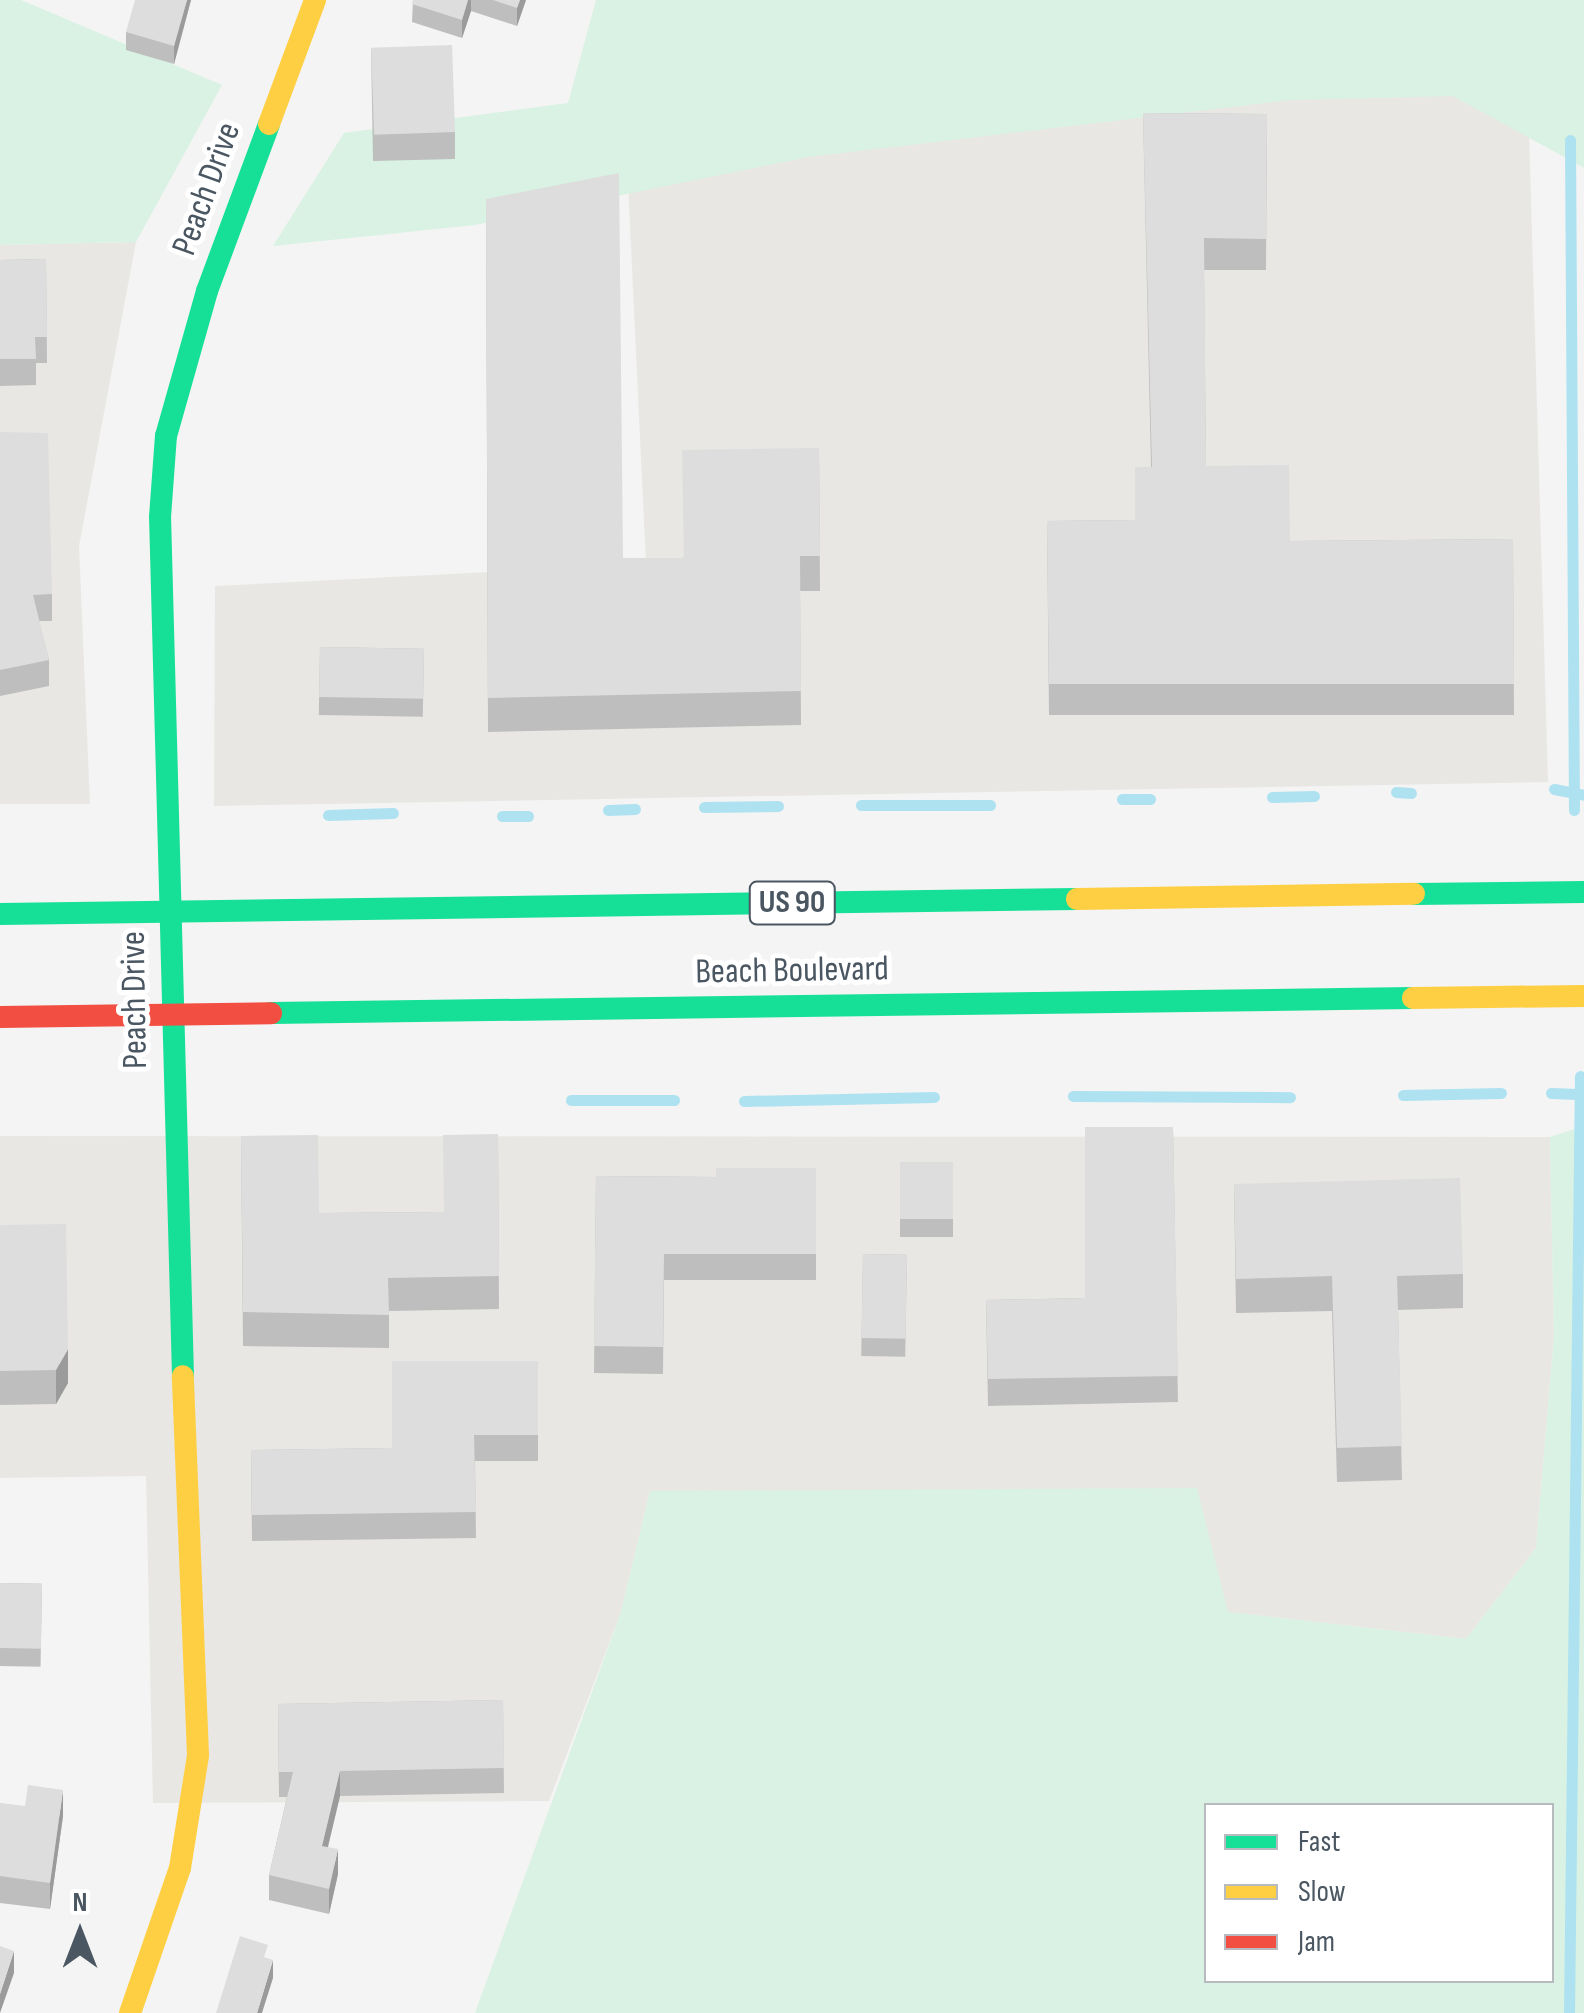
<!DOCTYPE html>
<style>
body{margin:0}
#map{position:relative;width:1584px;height:2013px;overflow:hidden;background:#f4f4f4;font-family:"Sofia Sans Condensed",sans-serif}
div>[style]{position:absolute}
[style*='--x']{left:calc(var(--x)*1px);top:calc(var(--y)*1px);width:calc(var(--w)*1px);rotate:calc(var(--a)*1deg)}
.commercial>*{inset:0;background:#e8e7e3}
.green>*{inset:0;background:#d9f2e3}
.stream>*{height:11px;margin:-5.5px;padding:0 5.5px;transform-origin:5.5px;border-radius:5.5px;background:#aee2f0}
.fast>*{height:22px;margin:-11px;padding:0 11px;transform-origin:11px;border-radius:11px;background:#16e098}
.slow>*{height:22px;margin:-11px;padding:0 11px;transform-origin:11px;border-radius:11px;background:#ffcf43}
.jam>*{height:22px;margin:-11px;padding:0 11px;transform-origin:11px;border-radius:11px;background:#f24e42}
.wall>*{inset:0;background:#bebebf;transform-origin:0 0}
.shaded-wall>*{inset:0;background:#9b9b9b}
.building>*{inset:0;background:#ddddde;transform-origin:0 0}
span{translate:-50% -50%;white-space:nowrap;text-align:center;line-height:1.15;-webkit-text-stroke:10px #fff;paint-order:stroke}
.shield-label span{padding:2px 8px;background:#fff;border:2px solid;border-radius:8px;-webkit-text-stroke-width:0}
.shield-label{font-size:32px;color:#4a5661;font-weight:700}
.street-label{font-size:35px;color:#4a5661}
.legend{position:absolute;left:1204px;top:1803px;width:350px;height:180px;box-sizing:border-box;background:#fff;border:2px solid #b7bbc0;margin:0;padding:12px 18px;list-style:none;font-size:30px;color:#4a5661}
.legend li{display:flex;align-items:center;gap:20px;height:50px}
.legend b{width:50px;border:2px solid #b7bbc0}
.north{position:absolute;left:30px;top:1883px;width:100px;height:100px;-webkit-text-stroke:8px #fff;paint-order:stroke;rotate:0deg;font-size:28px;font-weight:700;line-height:40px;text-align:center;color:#4a5661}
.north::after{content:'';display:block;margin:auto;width:35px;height:45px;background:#4a5661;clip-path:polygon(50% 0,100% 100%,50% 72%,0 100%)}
</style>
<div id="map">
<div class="commercial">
<i style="clip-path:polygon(1527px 62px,1548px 782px,214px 806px,215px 586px,646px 564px,628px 183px,1144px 74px)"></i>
<i style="clip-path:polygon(136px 242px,79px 546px,90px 804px,0 804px,0 245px)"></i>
<i style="clip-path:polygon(0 1136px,1550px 1137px,1554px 1337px,1536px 1548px,1466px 1639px,1227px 1612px,650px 1491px,621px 1612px,549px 1801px,153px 1803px,146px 1476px,0 1478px)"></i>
</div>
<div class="green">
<i style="clip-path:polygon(0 0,21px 0,222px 85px,136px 242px,0 245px)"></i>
<i style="clip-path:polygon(596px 0,1584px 0,1584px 168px,1453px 96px,1292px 100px,808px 157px,475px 225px,273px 246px,344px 133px,568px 103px)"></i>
<i style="clip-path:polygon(evenodd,1584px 1126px,1584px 2013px,475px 2013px,621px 1612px,650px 1491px,1197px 1488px,1228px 1612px,1466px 1639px,1536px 1548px,1554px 1337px,1550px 1137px,1584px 1126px,1206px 1806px,1552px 1806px,1552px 1980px,1206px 1980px,1206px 1806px)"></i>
</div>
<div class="stream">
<i style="--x:1570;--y:140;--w:670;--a:89.66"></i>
<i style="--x:1554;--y:789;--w:31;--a:11"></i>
<i style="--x:1396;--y:792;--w:15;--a:4"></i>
<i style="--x:1272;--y:797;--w:42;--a:-1.4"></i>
<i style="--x:1122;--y:799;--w:28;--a:0"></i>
<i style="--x:861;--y:805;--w:129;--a:0"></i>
<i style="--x:704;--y:807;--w:74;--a:-0.8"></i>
<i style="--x:608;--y:810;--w:27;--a:-2"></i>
<i style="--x:328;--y:815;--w:65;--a:-1.8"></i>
<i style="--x:502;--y:816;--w:26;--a:0"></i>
<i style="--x:1551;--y:1093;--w:33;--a:2"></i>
<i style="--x:1403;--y:1095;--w:98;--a:-1.2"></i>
<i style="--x:1073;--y:1096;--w:217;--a:0.3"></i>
<i style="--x:571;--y:1100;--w:103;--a:0"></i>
<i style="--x:744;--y:1101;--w:190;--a:-1.2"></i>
<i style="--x:1569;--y:2013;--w:937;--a:-89.33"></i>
</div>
<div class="fast">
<i style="--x:1414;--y:894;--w:170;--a:-0.7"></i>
<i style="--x:0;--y:914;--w:1077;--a:-0.8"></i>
<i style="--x:271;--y:1013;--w:1142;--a:-0.75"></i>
<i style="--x:183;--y:1376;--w:859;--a:-91.53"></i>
<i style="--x:160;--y:517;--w:81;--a:-85.8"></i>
<i style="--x:166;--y:436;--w:151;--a:-74.2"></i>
<i style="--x:207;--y:291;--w:178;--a:-69.6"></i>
</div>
<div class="slow">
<i style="--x:269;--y:124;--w:132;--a:-69.6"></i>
<i style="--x:1077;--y:899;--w:337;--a:-0.9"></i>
<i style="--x:1413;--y:998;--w:171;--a:-0.7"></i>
<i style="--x:130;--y:2013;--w:153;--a:-71"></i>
<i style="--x:180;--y:1868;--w:114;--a:-80.9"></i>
<i style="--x:198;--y:1755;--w:379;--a:-92.3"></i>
</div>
<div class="jam">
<i style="--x:0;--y:1017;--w:271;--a:-0.8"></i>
</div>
<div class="wall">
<i style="clip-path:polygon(191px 0,174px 64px,126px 50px,126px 32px)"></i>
<i style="clip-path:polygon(413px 0,526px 0,517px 26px,471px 11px,462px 38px,412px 22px)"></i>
<i style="clip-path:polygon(371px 48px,455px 132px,455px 159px,373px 161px)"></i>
<i style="clip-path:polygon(1143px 113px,1267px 114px,1266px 270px,1204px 270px,1206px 466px,1290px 541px,1513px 539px,1514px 715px,1049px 715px,1047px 521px,1135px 520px,1151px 467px)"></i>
<i style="clip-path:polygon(486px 199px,623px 558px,683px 558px,819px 448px,820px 591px,800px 591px,801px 725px,488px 732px)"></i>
<i style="clip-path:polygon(46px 259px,47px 363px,36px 363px,36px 385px,0 386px,0 260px)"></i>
<i style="clip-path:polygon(0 432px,52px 594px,52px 621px,39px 621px,49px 660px,49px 686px,0 696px)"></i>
<i style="left:320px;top:647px;width:104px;height:68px;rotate:1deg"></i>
<i style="clip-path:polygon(1173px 1127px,1178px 1402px,988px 1406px,986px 1300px,1085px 1298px)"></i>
<i style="clip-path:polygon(498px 1134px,499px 1309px,389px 1311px,389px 1348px,243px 1346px,241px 1136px,319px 1213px,444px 1212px)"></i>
<i style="left:900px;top:1162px;width:53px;height:75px"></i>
<i style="clip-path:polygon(816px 1168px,816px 1280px,664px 1280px,663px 1374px,594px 1373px,596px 1176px,716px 1177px)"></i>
<i style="clip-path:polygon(1234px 1184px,1463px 1274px,1463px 1308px,1398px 1310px,1402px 1480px,1337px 1482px,1332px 1311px,1236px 1313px)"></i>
<i style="clip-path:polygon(0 1225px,68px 1383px,56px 1404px,0 1405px)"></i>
<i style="left:863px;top:1254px;width:44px;height:102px;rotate:1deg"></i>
<i style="clip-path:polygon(538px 1361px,538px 1461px,475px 1461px,476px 1538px,252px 1541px,251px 1450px,392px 1448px)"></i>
<i style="left:0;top:1583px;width:42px;height:83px;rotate:1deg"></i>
<i style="clip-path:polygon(503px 1700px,504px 1793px,340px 1796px,328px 1847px,338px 1874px,329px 1914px,269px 1900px,269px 1875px,287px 1797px,279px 1797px,278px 1704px)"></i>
<i style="clip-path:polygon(0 1803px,63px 1816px,50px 1909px,0 1903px)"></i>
</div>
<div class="shaded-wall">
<i style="clip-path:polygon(187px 0,191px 0,174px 64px,174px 46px)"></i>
<i style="clip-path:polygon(468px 0,471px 0,471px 11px,462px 38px,462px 20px)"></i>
<i style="clip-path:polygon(520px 0,526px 0,517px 26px,517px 8px)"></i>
<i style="clip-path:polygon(68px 1349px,68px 1383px,56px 1404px,56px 1370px)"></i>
<i style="clip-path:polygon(340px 1771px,340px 1796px,322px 1871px,322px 1846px)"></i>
<i style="clip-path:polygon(63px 1790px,63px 1816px,50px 1909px,50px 1883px)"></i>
<i style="clip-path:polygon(338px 1849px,338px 1874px,329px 1914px,329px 1889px)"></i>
<i style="clip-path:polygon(14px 1951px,14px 1973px,0 2013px,0 1994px)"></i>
<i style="clip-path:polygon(273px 1960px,273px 1978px,262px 2013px,257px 2013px)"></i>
</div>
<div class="building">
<i style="clip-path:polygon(135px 0,187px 0,174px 46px,126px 32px)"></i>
<i style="clip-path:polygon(413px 0,468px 0,462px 20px,412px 4px)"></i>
<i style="clip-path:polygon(493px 0,520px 0,517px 8px)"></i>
<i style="left:452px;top:45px;width:87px;height:81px;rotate:88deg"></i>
<i style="clip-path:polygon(1143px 113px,1267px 114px,1266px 239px,1204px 238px,1206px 466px,1289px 465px,1290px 541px,1513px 539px,1514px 684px,1049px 684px,1047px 521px,1135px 520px,1135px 467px,1152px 467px)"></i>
<i style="clip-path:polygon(619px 173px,623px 558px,684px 558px,682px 450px,819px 448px,820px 556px,800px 556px,801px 691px,488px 698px,486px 199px)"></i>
<i style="clip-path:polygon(46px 259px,47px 337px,35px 337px,36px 359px,0 359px,0 260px)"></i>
<i style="clip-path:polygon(0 432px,48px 433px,52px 594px,33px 595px,49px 660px,0 670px)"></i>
<i style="left:320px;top:647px;width:104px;height:50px;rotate:1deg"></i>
<i style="clip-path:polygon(1085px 1127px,1173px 1127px,1178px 1376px,988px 1379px,986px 1300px,1085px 1298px)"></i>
<i style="clip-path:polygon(498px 1134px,499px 1276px,388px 1278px,389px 1315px,243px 1312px,241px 1136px,318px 1135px,319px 1213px,444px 1212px,443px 1135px)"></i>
<i style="left:900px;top:1162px;width:53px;height:57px"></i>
<i style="clip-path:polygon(716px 1168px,816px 1168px,816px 1254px,664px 1254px,663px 1347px,594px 1346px,596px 1176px,716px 1177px)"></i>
<i style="clip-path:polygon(1460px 1178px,1463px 1274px,1397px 1276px,1402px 1446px,1337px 1448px,1332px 1276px,1236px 1279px,1234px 1184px)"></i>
<i style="clip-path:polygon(66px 1224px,68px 1349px,56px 1370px,0 1371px,0 1225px)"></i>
<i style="left:863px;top:1254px;width:44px;height:84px;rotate:1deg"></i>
<i style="clip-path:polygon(392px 1361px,538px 1361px,538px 1435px,474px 1435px,476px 1512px,252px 1515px,251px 1450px,392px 1448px)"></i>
<i style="left:0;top:1583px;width:42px;height:65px;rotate:1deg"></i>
<i style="clip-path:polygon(503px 1700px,504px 1768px,340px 1771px,322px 1846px,338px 1849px,329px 1889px,269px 1875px,293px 1772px,279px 1772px,278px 1704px)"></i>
<i style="clip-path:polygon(28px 1785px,63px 1790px,50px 1883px,0 1876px,0 1803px,25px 1806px)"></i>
<i style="clip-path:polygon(240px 1936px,268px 1945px,264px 1957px,273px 1960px,257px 2013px,216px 2013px)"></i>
<i style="clip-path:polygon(0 1946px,14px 1951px,0 1994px)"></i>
</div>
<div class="shield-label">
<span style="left:792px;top:903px">US 90</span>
</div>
<div class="street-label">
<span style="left:207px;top:189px;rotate:-70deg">Peach Drive</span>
<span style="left:792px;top:971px;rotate:-1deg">Beach Boulevard</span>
<span style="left:135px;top:1000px;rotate:-91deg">Peach Drive</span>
</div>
<ul class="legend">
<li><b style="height:12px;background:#16e098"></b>Fast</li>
<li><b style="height:12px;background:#ffcf43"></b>Slow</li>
<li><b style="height:12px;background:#f24e42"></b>Jam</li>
</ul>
<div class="north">N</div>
</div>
